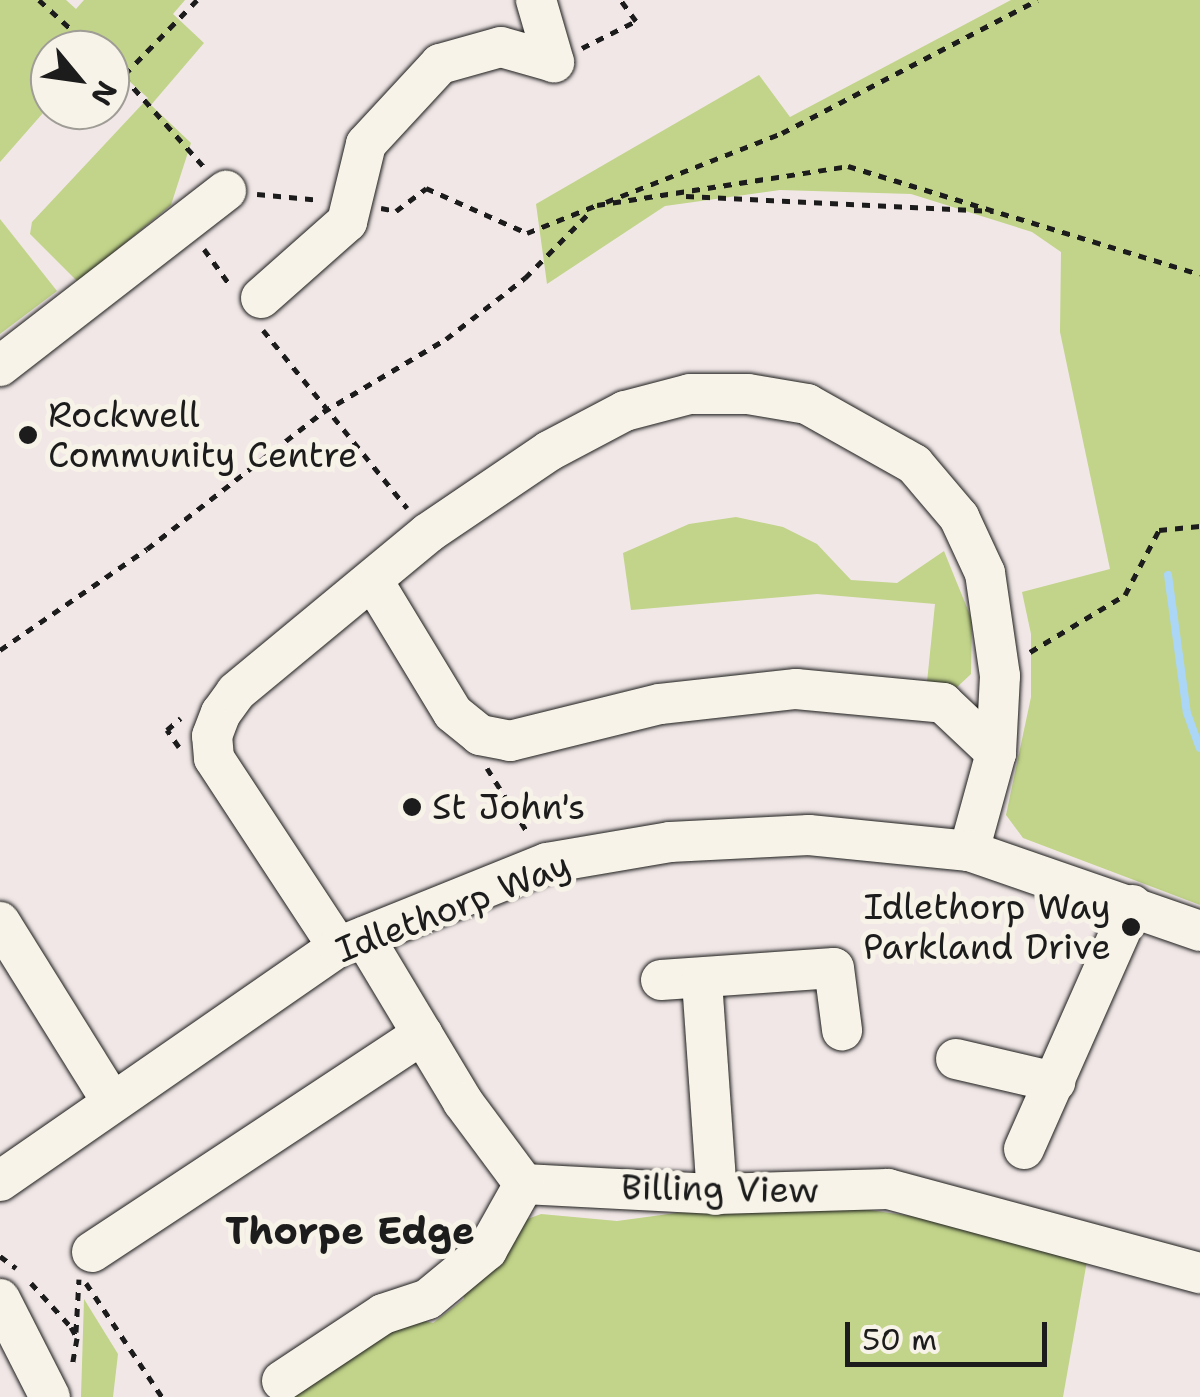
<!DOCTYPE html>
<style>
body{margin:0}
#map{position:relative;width:1200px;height:1397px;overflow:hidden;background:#f1e7e7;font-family:"Shantell Sans",sans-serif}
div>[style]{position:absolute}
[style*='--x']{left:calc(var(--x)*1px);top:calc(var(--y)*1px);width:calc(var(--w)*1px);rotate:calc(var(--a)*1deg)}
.green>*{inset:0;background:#c1d489}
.stream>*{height:8px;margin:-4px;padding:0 4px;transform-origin:4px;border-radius:4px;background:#abd6f6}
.path>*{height:5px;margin-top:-2.5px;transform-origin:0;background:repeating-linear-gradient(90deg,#1c1c1c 0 8px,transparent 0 16px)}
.roads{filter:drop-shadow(0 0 2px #1c1c1c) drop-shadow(0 0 2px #1c1c1c)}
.minor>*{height:40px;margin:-20px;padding:0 20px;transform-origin:20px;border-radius:20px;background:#f7f3e8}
.dots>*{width:28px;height:28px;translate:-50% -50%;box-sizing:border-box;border:5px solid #f7f3e8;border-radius:50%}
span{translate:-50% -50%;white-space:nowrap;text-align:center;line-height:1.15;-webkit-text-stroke:10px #f7f3e8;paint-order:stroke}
.poi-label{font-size:35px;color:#1c1c1c}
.left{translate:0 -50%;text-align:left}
.right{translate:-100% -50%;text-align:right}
.street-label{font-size:35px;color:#1c1c1c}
.neighbourhood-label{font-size:38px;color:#1c1c1c;font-weight:700}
.north{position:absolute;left:30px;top:30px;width:100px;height:100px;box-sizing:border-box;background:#f7f3e8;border:2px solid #9f9d96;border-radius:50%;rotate:119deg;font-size:28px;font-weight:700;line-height:40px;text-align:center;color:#1c1c1c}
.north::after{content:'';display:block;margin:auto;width:35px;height:45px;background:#1c1c1c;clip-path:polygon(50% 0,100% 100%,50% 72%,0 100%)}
.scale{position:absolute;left:845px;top:1322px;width:202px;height:45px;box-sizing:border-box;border:5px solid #1c1c1c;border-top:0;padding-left:12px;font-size:30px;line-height:35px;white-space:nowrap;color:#1c1c1c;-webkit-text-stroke:8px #f7f3e8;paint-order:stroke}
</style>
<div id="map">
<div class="green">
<i style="clip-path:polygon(0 0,66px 0,76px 9px,84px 0,185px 0,173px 14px,204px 43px,151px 105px,191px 143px,171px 205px,78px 282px,30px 234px,32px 222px,148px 98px,110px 64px,110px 50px,50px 50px,50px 105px,0 162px)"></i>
<i style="clip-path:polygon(1011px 0,1200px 0,1200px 905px,1023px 838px,1006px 815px,1031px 697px,1031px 634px,1022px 592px,1110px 569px,1060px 332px,1061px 252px,1032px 232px,911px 194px,780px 190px,665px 206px,547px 284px,536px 204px,759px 75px,790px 117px)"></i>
<i style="clip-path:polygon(0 219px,57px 291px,0 334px)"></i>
<i style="clip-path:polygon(736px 517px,783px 527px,817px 544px,851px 580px,897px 583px,944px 551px,972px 620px,971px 674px,954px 690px,926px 692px,935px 604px,817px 594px,631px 610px,623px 553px,689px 524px)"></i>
<i style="clip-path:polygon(728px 1206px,848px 1207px,932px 1219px,1087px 1261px,1063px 1397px,274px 1397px,405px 1316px,433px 1323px,464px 1299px,461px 1283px,517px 1223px,541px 1214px,617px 1221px)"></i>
<i style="clip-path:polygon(84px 1299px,118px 1354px,113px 1397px,81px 1397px)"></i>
</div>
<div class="stream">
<i style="--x:1168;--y:575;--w:139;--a:82.2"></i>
<i style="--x:1187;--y:713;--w:37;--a:70"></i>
</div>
<div class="path">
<i style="--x:39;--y:0;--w:74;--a:42.3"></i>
<i style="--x:197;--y:0;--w:106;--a:134.2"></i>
<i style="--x:123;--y:76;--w:125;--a:48.3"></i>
<i style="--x:582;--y:48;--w:60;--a:-26.6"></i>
<i style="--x:636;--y:21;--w:26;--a:-126"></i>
<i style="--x:110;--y:65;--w:17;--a:40"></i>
<i style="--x:257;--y:194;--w:64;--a:5.4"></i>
<i style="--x:686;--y:196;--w:308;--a:2.8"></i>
<i style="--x:606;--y:202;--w:189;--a:-21.4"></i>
<i style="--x:782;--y:133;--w:288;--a:-27.5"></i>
<i style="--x:381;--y:208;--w:15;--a:11"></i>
<i style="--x:396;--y:211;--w:38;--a:-37"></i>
<i style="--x:426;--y:188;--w:111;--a:24"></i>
<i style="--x:527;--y:233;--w:75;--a:-21.8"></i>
<i style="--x:597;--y:205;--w:254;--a:-8.8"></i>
<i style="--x:848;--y:166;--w:368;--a:17.1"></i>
<i style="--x:204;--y:249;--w:44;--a:54.2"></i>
<i style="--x:263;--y:330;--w:229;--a:51"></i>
<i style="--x:0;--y:650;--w:178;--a:-34.5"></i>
<i style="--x:147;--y:549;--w:223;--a:-37.9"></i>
<i style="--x:323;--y:412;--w:143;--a:-30.7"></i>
<i style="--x:446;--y:339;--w:100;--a:-37.7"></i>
<i style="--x:525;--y:278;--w:95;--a:-45.4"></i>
<i style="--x:1030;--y:652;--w:111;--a:-31"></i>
<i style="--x:1125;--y:595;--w:73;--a:-62.4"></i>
<i style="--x:1159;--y:530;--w:41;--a:-5.6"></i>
<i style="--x:179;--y:747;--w:21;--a:-125"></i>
<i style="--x:167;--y:730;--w:18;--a:-41"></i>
<i style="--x:487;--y:768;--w:79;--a:57.9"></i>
<i style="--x:0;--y:1256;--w:20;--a:37"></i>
<i style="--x:31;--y:1283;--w:59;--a:47.7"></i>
<i style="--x:71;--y:1327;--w:13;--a:61"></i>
<i style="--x:77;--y:1338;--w:27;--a:100"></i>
<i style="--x:86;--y:1283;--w:137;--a:56.3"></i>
<i style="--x:76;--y:1332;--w:53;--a:-86.8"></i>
</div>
<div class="roads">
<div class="minor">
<i style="--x:536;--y:0;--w:65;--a:73.8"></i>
<i style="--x:261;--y:298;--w:115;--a:-41.5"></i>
<i style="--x:347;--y:222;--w:80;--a:-76.3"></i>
<i style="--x:366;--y:144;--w:109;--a:-47.2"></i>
<i style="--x:440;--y:64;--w:63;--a:-15.6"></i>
<i style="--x:501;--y:47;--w:55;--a:15.8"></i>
<i style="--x:0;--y:366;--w:286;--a:-37.8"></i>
<i style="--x:373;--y:581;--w:154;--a:58.8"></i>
<i style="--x:453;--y:713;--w:35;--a:39"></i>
<i style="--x:480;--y:735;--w:31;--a:11"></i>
<i style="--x:510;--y:741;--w:154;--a:-13.9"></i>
<i style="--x:660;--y:704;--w:137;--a:-6.3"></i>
<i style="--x:796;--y:689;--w:148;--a:5.4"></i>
<i style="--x:943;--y:703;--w:73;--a:43.3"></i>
<i style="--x:0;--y:922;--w:212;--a:58.1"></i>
<i style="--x:364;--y:937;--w:192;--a:59"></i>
<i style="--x:463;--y:1102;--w:102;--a:53.4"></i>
<i style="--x:524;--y:1184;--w:193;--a:3"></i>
<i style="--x:717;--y:1194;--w:171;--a:-1.7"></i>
<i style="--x:888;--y:1189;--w:323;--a:15.1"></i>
<i style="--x:338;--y:947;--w:226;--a:-123.3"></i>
<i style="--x:214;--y:758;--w:22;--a:-95"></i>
<i style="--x:212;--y:736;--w:25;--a:-69"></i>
<i style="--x:221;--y:713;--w:26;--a:-54"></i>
<i style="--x:236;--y:692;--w:249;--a:-39.6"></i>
<i style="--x:428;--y:533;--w:146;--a:-34.1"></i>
<i style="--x:549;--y:451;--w:86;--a:-27.8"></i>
<i style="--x:625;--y:411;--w:67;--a:-14.7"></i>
<i style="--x:690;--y:394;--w:58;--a:0"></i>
<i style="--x:748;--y:394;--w:60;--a:9.6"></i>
<i style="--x:807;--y:404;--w:123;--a:29.3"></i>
<i style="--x:914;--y:464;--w:70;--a:49.7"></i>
<i style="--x:959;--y:517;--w:62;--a:65.1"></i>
<i style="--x:985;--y:573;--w:104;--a:81.7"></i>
<i style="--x:1000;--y:676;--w:77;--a:93"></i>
<i style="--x:996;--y:753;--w:102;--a:105.4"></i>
<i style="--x:661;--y:980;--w:173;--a:-4"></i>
<i style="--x:834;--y:968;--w:63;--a:82.6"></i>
<i style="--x:702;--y:981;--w:214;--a:86"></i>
<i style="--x:956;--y:1059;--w:102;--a:13.1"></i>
<i style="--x:1024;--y:1149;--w:267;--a:-66.1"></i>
<i style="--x:0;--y:1181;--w:411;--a:-34.7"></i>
<i style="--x:338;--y:947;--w:225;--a:-21.9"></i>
<i style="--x:547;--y:863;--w:125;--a:-9.7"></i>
<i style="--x:670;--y:842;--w:139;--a:-2.9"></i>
<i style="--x:809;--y:835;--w:161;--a:5.7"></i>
<i style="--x:969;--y:851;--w:244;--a:19.1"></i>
<i style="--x:92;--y:1252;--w:396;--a:-33.4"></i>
<i style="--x:0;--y:1299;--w:110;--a:63"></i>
<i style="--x:282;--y:1381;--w:121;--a:-33.6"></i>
<i style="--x:383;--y:1314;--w:47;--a:-18.4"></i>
<i style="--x:428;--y:1299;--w:77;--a:-39.7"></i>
<i style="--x:487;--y:1250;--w:76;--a:-60.7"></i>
</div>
</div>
<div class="dots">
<i style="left:28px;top:435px;background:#1c1c1c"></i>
<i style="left:412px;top:807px;background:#1c1c1c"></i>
<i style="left:1131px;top:927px;background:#1c1c1c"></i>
</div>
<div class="poi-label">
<span class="left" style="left:48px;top:435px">Rockwell<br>Community Centre</span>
<span class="left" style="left:432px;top:807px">St John's</span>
<span class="right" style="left:1111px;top:927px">Idlethorp Way<br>Parkland Drive</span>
</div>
<div class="street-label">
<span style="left:453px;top:907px;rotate:-21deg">Idlethorp Way</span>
<span style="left:720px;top:1189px;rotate:1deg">Billing View</span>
</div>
<div class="neighbourhood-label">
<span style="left:350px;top:1231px">Thorpe Edge</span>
</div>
<div class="north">N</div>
<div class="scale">50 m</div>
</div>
